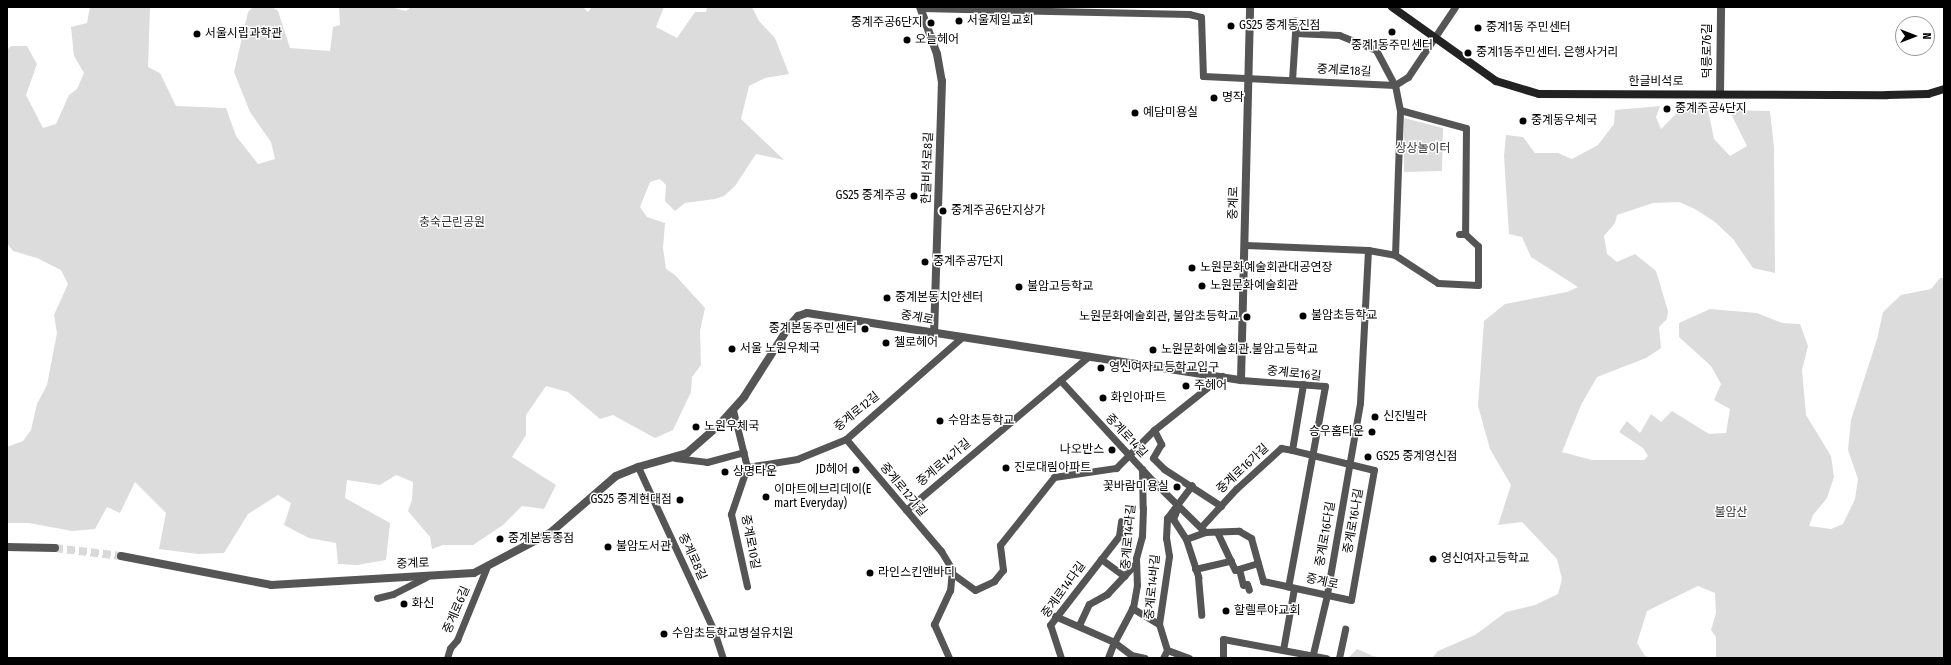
<!DOCTYPE html>
<meta charset="utf-8">
<style>
body{margin:0}
#map{position:relative;width:1951px;height:665px;overflow:hidden;background:#fff;font-family:"Fira Sans Condensed","Noto Sans KR",sans-serif}
div>[style]{position:absolute}
[style*='--x']{left:calc(var(--x)*1px);top:calc(var(--y)*1px);width:calc(var(--w)*1px);rotate:calc(var(--a)*1deg)}
.green>*{inset:0;background:#dcdcdc}
.tertiary-tunnel>*{height:8px;margin-top:-4px;transform-origin:0;background:repeating-linear-gradient(90deg,#d9d9d9 0 8px,transparent 0 12px)}
.minor>*{height:7px;margin:-3.5px;padding:0 3.5px;transform-origin:3.5px;border-radius:3.5px;background:#555}
.tertiary>*{height:8px;margin:-4px;padding:0 4px;transform-origin:4px;border-radius:4px;background:#555}
.secondary>*{height:8px;margin:-4px;padding:0 4px;transform-origin:4px;border-radius:4px;background:#222}
.dots>*{width:11px;height:11px;translate:-50% -50%;box-sizing:border-box;border:2px solid #fff;border-radius:50%}
span{translate:-50% -50%;white-space:nowrap;text-align:center;line-height:1.15;-webkit-text-stroke:3px #fff;paint-order:stroke}
.poi-label{font-size:12px;color:#000}
.left{translate:0 -50%;text-align:left}
.right{translate:-100% -50%;text-align:right}
.street-label{font-size:12px;color:#000}
.park-label{font-size:12px;color:#333}
.frame{position:absolute;inset:0;border:8px solid #000;pointer-events:none}
.north{position:absolute;left:1895px;top:16px;width:40px;height:40px;box-sizing:border-box;background:#fff;border:1px solid #999;border-radius:50%;rotate:90deg;font-size:11px;font-weight:700;line-height:16px;text-align:center;color:#000}
.north::after{content:'';display:block;margin:auto;width:14px;height:18px;background:#000;clip-path:polygon(50% 0,100% 100%,50% 72%,0 100%)}
</style>
<div id="map">
<div class="green">
<i style="clip-path:polygon(90px 7px,150px 7px,148px 67px,160px 73px,176px 106px,226px 108px,236px 136px,258px 164px,275px 159px,271px 142px,250px 112px,234px 72px,248px 12px,253px 7px,272px 7px,278px 11px,290px 48px,330px 51px,333px 27px,340px 25px,339px 7px,390px 7px,406px 11px,411px 7px,583px 7px,588px 12px,592px 7px,664px 7px,656px 27px,677px 38px,695px 12px,706px 12px,707px 7px,752px 7px,759px 21px,775px 38px,789px 74px,765px 78px,749px 86px,741px 119px,784px 160px,756px 154px,735px 186px,724px 196px,715px 199px,685px 203px,675px 211px,665px 201px,666px 185px,660px 179px,650px 182px,640px 207px,647px 217px,665px 223px,663px 248px,666px 269px,675px 275px,705px 308px,700px 331px,701px 365px,692px 377px,691px 392px,673px 430px,655px 438px,613px 415px,600px 419px,568px 392px,546px 386px,526px 415px,526px 435px,512px 457px,556px 485px,544px 509px,522px 506px,503px 525px,473px 545px,443px 545px,432px 549px,430px 537px,408px 511px,412px 500px,413px 482px,396px 475px,380px 485px,347px 480px,345px 498px,390px 523px,386px 560px,357px 565px,338px 564px,336px 543px,309px 538px,284px 525px,291px 503px,278px 495px,248px 514px,224px 553px,198px 554px,159px 549px,166px 513px,135px 482px,120px 513px,107px 507px,95px 529px,72px 531px,29px 523px,7px 523px,7px 447px,23px 441px,31px 430px,37px 404px,47px 385px,57px 333px,54px 315px,68px 284px,61px 270px,37px 258px,13px 251px,7px 243px,7px 50px,11px 46px,27px 46px,37px 64px,26px 95px,43px 128px,56px 124px,69px 95px,77px 89px,84px 73px,74px 56px,71px 27px,87px 23px)"></i>
<i style="clip-path:polygon(1660px 106px,1656px 117px,1661px 129px,1682px 108px,1708px 110px,1714px 139px,1730px 156px,1747px 146px,1729px 110px,1770px 111px,1774px 147px,1775px 273px,1753px 268px,1733px 239px,1715px 222px,1695px 209px,1679px 202px,1653px 203px,1617px 215px,1615px 223px,1604px 236px,1607px 254px,1617px 262px,1635px 254px,1656px 271px,1668px 311px,1667px 319px,1659px 327px,1661px 348px,1646px 358px,1597px 377px,1581px 405px,1562px 452px,1592px 460px,1644px 460px,1648px 456px,1643px 448px,1619px 432px,1627px 421px,1640px 433px,1651px 414px,1661px 422px,1672px 411px,1709px 434px,1726px 433px,1730px 409px,1714px 400px,1721px 384px,1711px 366px,1679px 337px,1679px 323px,1710px 309px,1757px 313px,1782px 323px,1800px 324px,1808px 346px,1802px 370px,1806px 415px,1831px 456px,1834px 477px,1827px 498px,1813px 515px,1809px 526px,1831px 529px,1843px 524px,1855px 499px,1858px 479px,1848px 450px,1851px 420px,1877px 339px,1883px 312px,1901px 295px,1931px 289px,1940px 278px,1944px 278px,1944px 658px,1716px 658px,1716px 637px,1711px 630px,1716px 613px,1715px 593px,1698px 586px,1647px 611px,1637px 643px,1645px 656px,1651px 658px,1432px 658px,1438px 651px,1475px 635px,1506px 612px,1535px 605px,1558px 594px,1562px 579px,1557px 559px,1522px 522px,1498px 525px,1511px 485px,1490px 449px,1478px 406px,1484px 321px,1505px 304px,1567px 292px,1578px 287px,1531px 257px,1522px 237px,1509px 234px,1504px 156px,1506px 135px,1523px 137px,1535px 153px,1558px 153px,1572px 159px,1598px 145px,1614px 124px,1615px 110px)"></i>
<i style="clip-path:polygon(1404px 118px,1443px 128px,1442px 171px,1404px 172px)"></i>
<i style="clip-path:polygon(1357px 649px,1373px 656px,1383px 658px,1348px 658px)"></i>
</div>
<div class="tertiary-tunnel">
<i style="--x:55;--y:548;--w:66;--a:6.9"></i>
</div>
<div class="minor">
<i style="--x:921;--y:8;--w:268;--a:1.3"></i>
<i style="--x:1189;--y:14;--w:12;--a:14"></i>
<i style="--x:1201;--y:17;--w:59;--a:88.1"></i>
<i style="--x:1203;--y:76;--w:192;--a:2.7"></i>
<i style="--x:1395;--y:85;--w:15;--a:-32"></i>
<i style="--x:1408;--y:77;--w:84;--a:-56.1"></i>
<i style="--x:1295;--y:20;--w:13;--a:90"></i>
<i style="--x:1292;--y:80;--w:47;--a:-86.3"></i>
<i style="--x:1295;--y:33;--w:44;--a:2.6"></i>
<i style="--x:1339;--y:35;--w:40;--a:22"></i>
<i style="--x:1376;--y:50;--w:40;--a:62"></i>
<i style="--x:1395;--y:85;--w:25;--a:79"></i>
<i style="--x:1400;--y:110;--w:68;--a:15.3"></i>
<i style="--x:1466;--y:128;--w:106;--a:90.5"></i>
<i style="--x:1245;--y:245;--w:123;--a:2.3"></i>
<i style="--x:1368;--y:250;--w:153;--a:93"></i>
<i style="--x:1360;--y:403;--w:195;--a:99.8"></i>
<i style="--x:1327;--y:595;--w:65;--a:103.4"></i>
<i style="--x:1368;--y:250;--w:27;--a:10"></i>
<i style="--x:1395;--y:255;--w:51;--a:33.1"></i>
<i style="--x:1438;--y:283;--w:40;--a:2.9"></i>
<i style="--x:1478;--y:285;--w:39;--a:-90"></i>
<i style="--x:1478;--y:246;--w:18;--a:-137"></i>
<i style="--x:1465;--y:234;--w:6;--a:180"></i>
<i style="--x:1395;--y:255;--w:145;--a:-88"></i>
<i style="--x:1060;--y:380;--w:136;--a:47.4"></i>
<i style="--x:1152;--y:480;--w:74;--a:44.5"></i>
<i style="--x:1205;--y:532;--w:34;--a:-2"></i>
<i style="--x:1239;--y:531;--w:14;--a:30"></i>
<i style="--x:1251;--y:538;--w:45;--a:74.4"></i>
<i style="--x:1263;--y:581;--w:90;--a:12.2"></i>
<i style="--x:1351;--y:600;--w:132;--a:-80"></i>
<i style="--x:1374;--y:470;--w:84;--a:-166.3"></i>
<i style="--x:1241;--y:380;--w:84;--a:4.1"></i>
<i style="--x:1325;--y:386;--w:204;--a:100.4"></i>
<i style="--x:733;--y:410;--w:59;--a:76.2"></i>
<i style="--x:747;--y:467;--w:50;--a:108.8"></i>
<i style="--x:731;--y:514;--w:74;--a:77.5"></i>
<i style="--x:1154;--y:430;--w:16;--a:63"></i>
<i style="--x:1161;--y:444;--w:16;--a:120"></i>
<i style="--x:1153;--y:458;--w:16;--a:45"></i>
<i style="--x:1164;--y:469;--w:68;--a:33"></i>
<i style="--x:846;--y:439;--w:147;--a:49.7"></i>
<i style="--x:941;--y:551;--w:21;--a:59"></i>
<i style="--x:952;--y:569;--w:21;--a:95"></i>
<i style="--x:950;--y:590;--w:38;--a:115"></i>
<i style="--x:934;--y:624;--w:37;--a:66"></i>
<i style="--x:675;--y:458;--w:32;--a:7"></i>
<i style="--x:707;--y:462;--w:38;--a:-15"></i>
<i style="--x:638;--y:467;--w:181;--a:65.1"></i>
<i style="--x:714;--y:631;--w:28;--a:72"></i>
<i style="--x:747;--y:467;--w:51;--a:-9.1"></i>
<i style="--x:797;--y:459;--w:53;--a:-22.2"></i>
<i style="--x:846;--y:439;--w:154;--a:-41.3"></i>
<i style="--x:1142;--y:469;--w:39;--a:89"></i>
<i style="--x:1143;--y:508;--w:28;--a:92"></i>
<i style="--x:1142;--y:536;--w:23;--a:105"></i>
<i style="--x:1136;--y:558;--w:27;--a:88"></i>
<i style="--x:1137;--y:585;--w:22;--a:100"></i>
<i style="--x:1133;--y:607;--w:40;--a:118"></i>
<i style="--x:1114;--y:642;--w:21;--a:37"></i>
<i style="--x:1131;--y:655;--w:14;--a:12"></i>
<i style="--x:1177;--y:509;--w:11;--a:112"></i>
<i style="--x:1173;--y:519;--w:24;--a:57"></i>
<i style="--x:1186;--y:539;--w:40;--a:72"></i>
<i style="--x:1198;--y:577;--w:38;--a:85"></i>
<i style="--x:906;--y:510;--w:239;--a:-40.1"></i>
<i style="--x:1201;--y:527;--w:52;--a:-47.4"></i>
<i style="--x:1236;--y:489;--w:61;--a:-42.3"></i>
<i style="--x:1281;--y:448;--w:11;--a:10"></i>
<i style="--x:1292;--y:450;--w:67;--a:-80.5"></i>
<i style="--x:1217;--y:532;--w:42;--a:64.7"></i>
<i style="--x:1235;--y:570;--w:24;--a:-17"></i>
<i style="--x:1186;--y:539;--w:20;--a:-20"></i>
<i style="--x:1101;--y:559;--w:29;--a:36"></i>
<i style="--x:1195;--y:569;--w:37;--a:-13"></i>
<i style="--x:1239;--y:569;--w:16;--a:76"></i>
<i style="--x:1243;--y:585;--w:4;--a:-14"></i>
<i style="--x:1247;--y:584;--w:6;--a:72"></i>
<i style="--x:953;--y:574;--w:27;--a:36"></i>
<i style="--x:975;--y:590;--w:21;--a:-25"></i>
<i style="--x:994;--y:581;--w:14;--a:-51"></i>
<i style="--x:1003;--y:570;--w:25;--a:-97"></i>
<i style="--x:1000;--y:545;--w:87;--a:-51.5"></i>
<i style="--x:1054;--y:477;--w:63;--a:-8.3"></i>
<i style="--x:1116;--y:468;--w:54;--a:-45"></i>
<i style="--x:1154;--y:430;--w:87;--a:-38.5"></i>
<i style="--x:377;--y:598;--w:16;--a:-14"></i>
<i style="--x:393;--y:594;--w:37;--a:-27"></i>
<i style="--x:1132;--y:608;--w:31;--a:31"></i>
<i style="--x:1055;--y:616;--w:64;--a:23.8"></i>
<i style="--x:1114;--y:642;--w:17;--a:111"></i>
<i style="--x:1079;--y:625;--w:23;--a:-65"></i>
<i style="--x:1089;--y:604;--w:21;--a:-29"></i>
<i style="--x:1107;--y:594;--w:42;--a:-46.9"></i>
<i style="--x:1283;--y:650;--w:63;--a:-79.9"></i>
<i style="--x:447;--y:658;--w:10;--a:-73"></i>
<i style="--x:450;--y:648;--w:11;--a:-49"></i>
<i style="--x:457;--y:640;--w:77;--a:-67.8"></i>
<i style="--x:1061;--y:658;--w:35;--a:-108"></i>
<i style="--x:1050;--y:625;--w:113;--a:-52.2"></i>
<i style="--x:1119;--y:536;--w:15;--a:-82"></i>
<i style="--x:1163;--y:658;--w:9;--a:-63"></i>
<i style="--x:1189;--y:658;--w:23;--a:-160"></i>
<i style="--x:1167;--y:650;--w:27;--a:-107"></i>
<i style="--x:1159;--y:624;--w:69;--a:-81.6"></i>
<i style="--x:1169;--y:556;--w:18;--a:-99"></i>
<i style="--x:1166;--y:538;--w:20;--a:-87"></i>
<i style="--x:1167;--y:518;--w:41;--a:-52.9"></i>
<i style="--x:1223;--y:658;--w:19;--a:-90"></i>
<i style="--x:1223;--y:639;--w:105;--a:10.5"></i>
<i style="--x:1339;--y:658;--w:30;--a:-78"></i>
</div>
<div class="tertiary">
<i style="--x:920;--y:7;--w:50;--a:70.1"></i>
<i style="--x:937;--y:54;--w:27;--a:80"></i>
<i style="--x:942;--y:81;--w:252;--a:91.8"></i>
<i style="--x:1720;--y:94;--w:87;--a:-89.3"></i>
<i style="--x:7;--y:547;--w:48;--a:1.2"></i>
<i style="--x:121;--y:556;--w:153;--a:10.9"></i>
<i style="--x:271;--y:585;--w:203;--a:-3.4"></i>
<i style="--x:474;--y:573;--w:86;--a:-27.8"></i>
<i style="--x:550;--y:533;--w:87;--a:-40.8"></i>
<i style="--x:616;--y:476;--w:24;--a:-22"></i>
<i style="--x:638;--y:467;--w:51;--a:-15.9"></i>
<i style="--x:687;--y:453;--w:43;--a:-41.2"></i>
<i style="--x:719;--y:425;--w:38;--a:-48"></i>
<i style="--x:744;--y:397;--w:85;--a:-57.4"></i>
<i style="--x:790;--y:325;--w:12;--a:-48"></i>
<i style="--x:798;--y:316;--w:9;--a:-18"></i>
<i style="--x:807;--y:313;--w:439;--a:8.8"></i>
<i style="--x:1241;--y:380;--w:373;--a:-88.6"></i>
</div>
<div class="secondary">
<i style="--x:1392;--y:7;--w:128;--a:35.4"></i>
<i style="--x:1496;--y:81;--w:45;--a:16.8"></i>
<i style="--x:1539;--y:94;--w:348;--a:0.2"></i>
<i style="--x:1887;--y:95;--w:41;--a:-1.4"></i>
<i style="--x:1928;--y:94;--w:17;--a:-17"></i>
</div>
<div class="dots">
<i style="left:959px;top:21px;background:#000"></i>
<i style="left:931px;top:23px;background:#000"></i>
<i style="left:1231px;top:26px;background:#000"></i>
<i style="left:1478px;top:28px;background:#000"></i>
<i style="left:1392px;top:32px;background:#000"></i>
<i style="left:197px;top:34px;background:#000"></i>
<i style="left:907px;top:40px;background:#000"></i>
<i style="left:1468px;top:53px;background:#000"></i>
<i style="left:1214px;top:98px;background:#000"></i>
<i style="left:1667px;top:109px;background:#000"></i>
<i style="left:1135px;top:113px;background:#000"></i>
<i style="left:1523px;top:121px;background:#000"></i>
<i style="left:914px;top:196px;background:#000"></i>
<i style="left:943px;top:211px;background:#000"></i>
<i style="left:925px;top:262px;background:#000"></i>
<i style="left:1192px;top:268px;background:#000"></i>
<i style="left:1202px;top:286px;background:#000"></i>
<i style="left:1019px;top:287px;background:#000"></i>
<i style="left:887px;top:298px;background:#000"></i>
<i style="left:1303px;top:316px;background:#000"></i>
<i style="left:1247px;top:317px;background:#000"></i>
<i style="left:865px;top:329px;background:#000"></i>
<i style="left:886px;top:343px;background:#000"></i>
<i style="left:732px;top:349px;background:#000"></i>
<i style="left:1153px;top:350px;background:#000"></i>
<i style="left:1101px;top:368px;background:#000"></i>
<i style="left:1186px;top:386px;background:#000"></i>
<i style="left:1103px;top:398px;background:#000"></i>
<i style="left:1375px;top:417px;background:#000"></i>
<i style="left:940px;top:421px;background:#000"></i>
<i style="left:696px;top:427px;background:#000"></i>
<i style="left:1372px;top:432px;background:#000"></i>
<i style="left:1112px;top:450px;background:#000"></i>
<i style="left:1368px;top:457px;background:#000"></i>
<i style="left:1006px;top:468px;background:#000"></i>
<i style="left:856px;top:470px;background:#000"></i>
<i style="left:725px;top:472px;background:#000"></i>
<i style="left:1177px;top:487px;background:#000"></i>
<i style="left:766px;top:497px;background:#000"></i>
<i style="left:680px;top:500px;background:#000"></i>
<i style="left:500px;top:539px;background:#000"></i>
<i style="left:608px;top:547px;background:#000"></i>
<i style="left:1433px;top:559px;background:#000"></i>
<i style="left:870px;top:573px;background:#000"></i>
<i style="left:404px;top:604px;background:#000"></i>
<i style="left:1226px;top:611px;background:#000"></i>
<i style="left:664px;top:634px;background:#000"></i>
</div>
<div class="poi-label">
<span class="left" style="left:967px;top:21px">서울제일교회</span>
<span class="right" style="left:923px;top:23px">중계주공6단지</span>
<span class="left" style="left:1239px;top:26px">GS25 중계동진점</span>
<span class="left" style="left:1486px;top:28px">중계1동 주민센터</span>
<span class="left" style="left:205px;top:34px">서울시립과학관</span>
<span class="left" style="left:915px;top:40px">오늘헤어</span>
<span style="left:1392px;top:46px">중계1동주민센터</span>
<span class="left" style="left:1476px;top:53px">중계1동주민센터. 은행사거리</span>
<span class="left" style="left:1222px;top:98px">명작</span>
<span class="left" style="left:1675px;top:109px">중계주공4단지</span>
<span class="left" style="left:1143px;top:113px">예담미용실</span>
<span class="left" style="left:1531px;top:121px">중계동우체국</span>
<span class="right" style="left:906px;top:196px">GS25 중계주공</span>
<span class="left" style="left:951px;top:211px">중계주공6단지상가</span>
<span class="left" style="left:933px;top:262px">중계주공7단지</span>
<span class="left" style="left:1200px;top:268px">노원문화예술회관대공연장</span>
<span class="left" style="left:1210px;top:286px">노원문화예술회관</span>
<span class="left" style="left:1027px;top:287px">불암고등학교</span>
<span class="left" style="left:895px;top:298px">중계본동치안센터</span>
<span class="left" style="left:1311px;top:316px">불암초등학교</span>
<span class="right" style="left:1239px;top:317px">노원문화예술회관, 불암초등학교</span>
<span class="right" style="left:857px;top:329px">중계본동주민센터</span>
<span class="left" style="left:894px;top:343px">첼로헤어</span>
<span class="left" style="left:740px;top:349px">서울 노원우체국</span>
<span class="left" style="left:1161px;top:350px">노원문화예술회관.불암고등학교</span>
<span class="left" style="left:1109px;top:368px">영신여자고등학교입구</span>
<span class="left" style="left:1194px;top:386px">주헤어</span>
<span class="left" style="left:1111px;top:398px">화인아파트</span>
<span class="left" style="left:1383px;top:417px">신진빌라</span>
<span class="left" style="left:948px;top:421px">수암초등학교</span>
<span class="left" style="left:704px;top:427px">노원우체국</span>
<span class="right" style="left:1364px;top:432px">승우홈타운</span>
<span class="right" style="left:1104px;top:450px">나오반스</span>
<span class="left" style="left:1376px;top:457px">GS25 중계영신점</span>
<span class="left" style="left:1014px;top:468px">진로대림아파트</span>
<span class="right" style="left:848px;top:470px">JD헤어</span>
<span class="left" style="left:733px;top:472px">상명타운</span>
<span class="right" style="left:1169px;top:487px">꽃바람미용실</span>
<span class="left" style="left:774px;top:497px">이마트에브리데이(E<br>mart Everyday)</span>
<span class="right" style="left:672px;top:500px">GS25 중계현대점</span>
<span class="left" style="left:508px;top:539px">중계본동종점</span>
<span class="left" style="left:616px;top:547px">불암도서관</span>
<span class="left" style="left:1441px;top:559px">영신여자고등학교</span>
<span class="left" style="left:878px;top:573px">라인스킨앤바디</span>
<span class="left" style="left:412px;top:604px">화신</span>
<span class="left" style="left:1234px;top:611px">할렐루야교회</span>
<span class="left" style="left:672px;top:634px">수암초등학교병설유치원</span>
</div>
<div class="street-label">
<span style="left:1708px;top:51px;rotate:-90deg">덕릉로76길</span>
<span style="left:1344px;top:71px;rotate:3deg">중계로18길</span>
<span style="left:1656px;top:82px">한글비석로</span>
<span style="left:928px;top:168px;rotate:-88deg">한글비석로8길</span>
<span style="left:1234px;top:203px;rotate:-88deg">중계로</span>
<span style="left:917px;top:318px;rotate:10deg">중계로</span>
<span style="left:1294px;top:374px;rotate:6deg">중계로16길</span>
<span style="left:857px;top:412px;rotate:-39deg">중계로12길</span>
<span style="left:1126px;top:436px;rotate:47deg">중계로14길</span>
<span style="left:944px;top:463px;rotate:-40deg">중계로14가길</span>
<span style="left:1243px;top:469px;rotate:-43deg">중계로16가길</span>
<span style="left:903px;top:490px;rotate:50deg">중계로12가길</span>
<span style="left:1354px;top:521px;rotate:-80deg">중계로16나길</span>
<span style="left:1326px;top:534px;rotate:-80deg">중계로16다길</span>
<span style="left:1129px;top:537px;rotate:-85deg">중계로14라길</span>
<span style="left:750px;top:542px;rotate:79deg">중계로10길</span>
<span style="left:692px;top:557px;rotate:65deg">중계로8길</span>
<span style="left:413px;top:564px;rotate:-2deg">중계로</span>
<span style="left:1322px;top:582px;rotate:12deg">중계로</span>
<span style="left:1153px;top:587px;rotate:-84deg">중계로14바길</span>
<span style="left:1064px;top:590px;rotate:-54deg">중계로14다길</span>
<span style="left:457px;top:610px;rotate:-67deg">중계로6길</span>
</div>
<div class="park-label">
<span style="left:1423px;top:149px">상상놀이터</span>
<span style="left:452px;top:223px">충숙근린공원</span>
<span style="left:1731px;top:513px">불암산</span>
</div>
<div class="frame"></div>
<div class="north">N</div>
</div>
